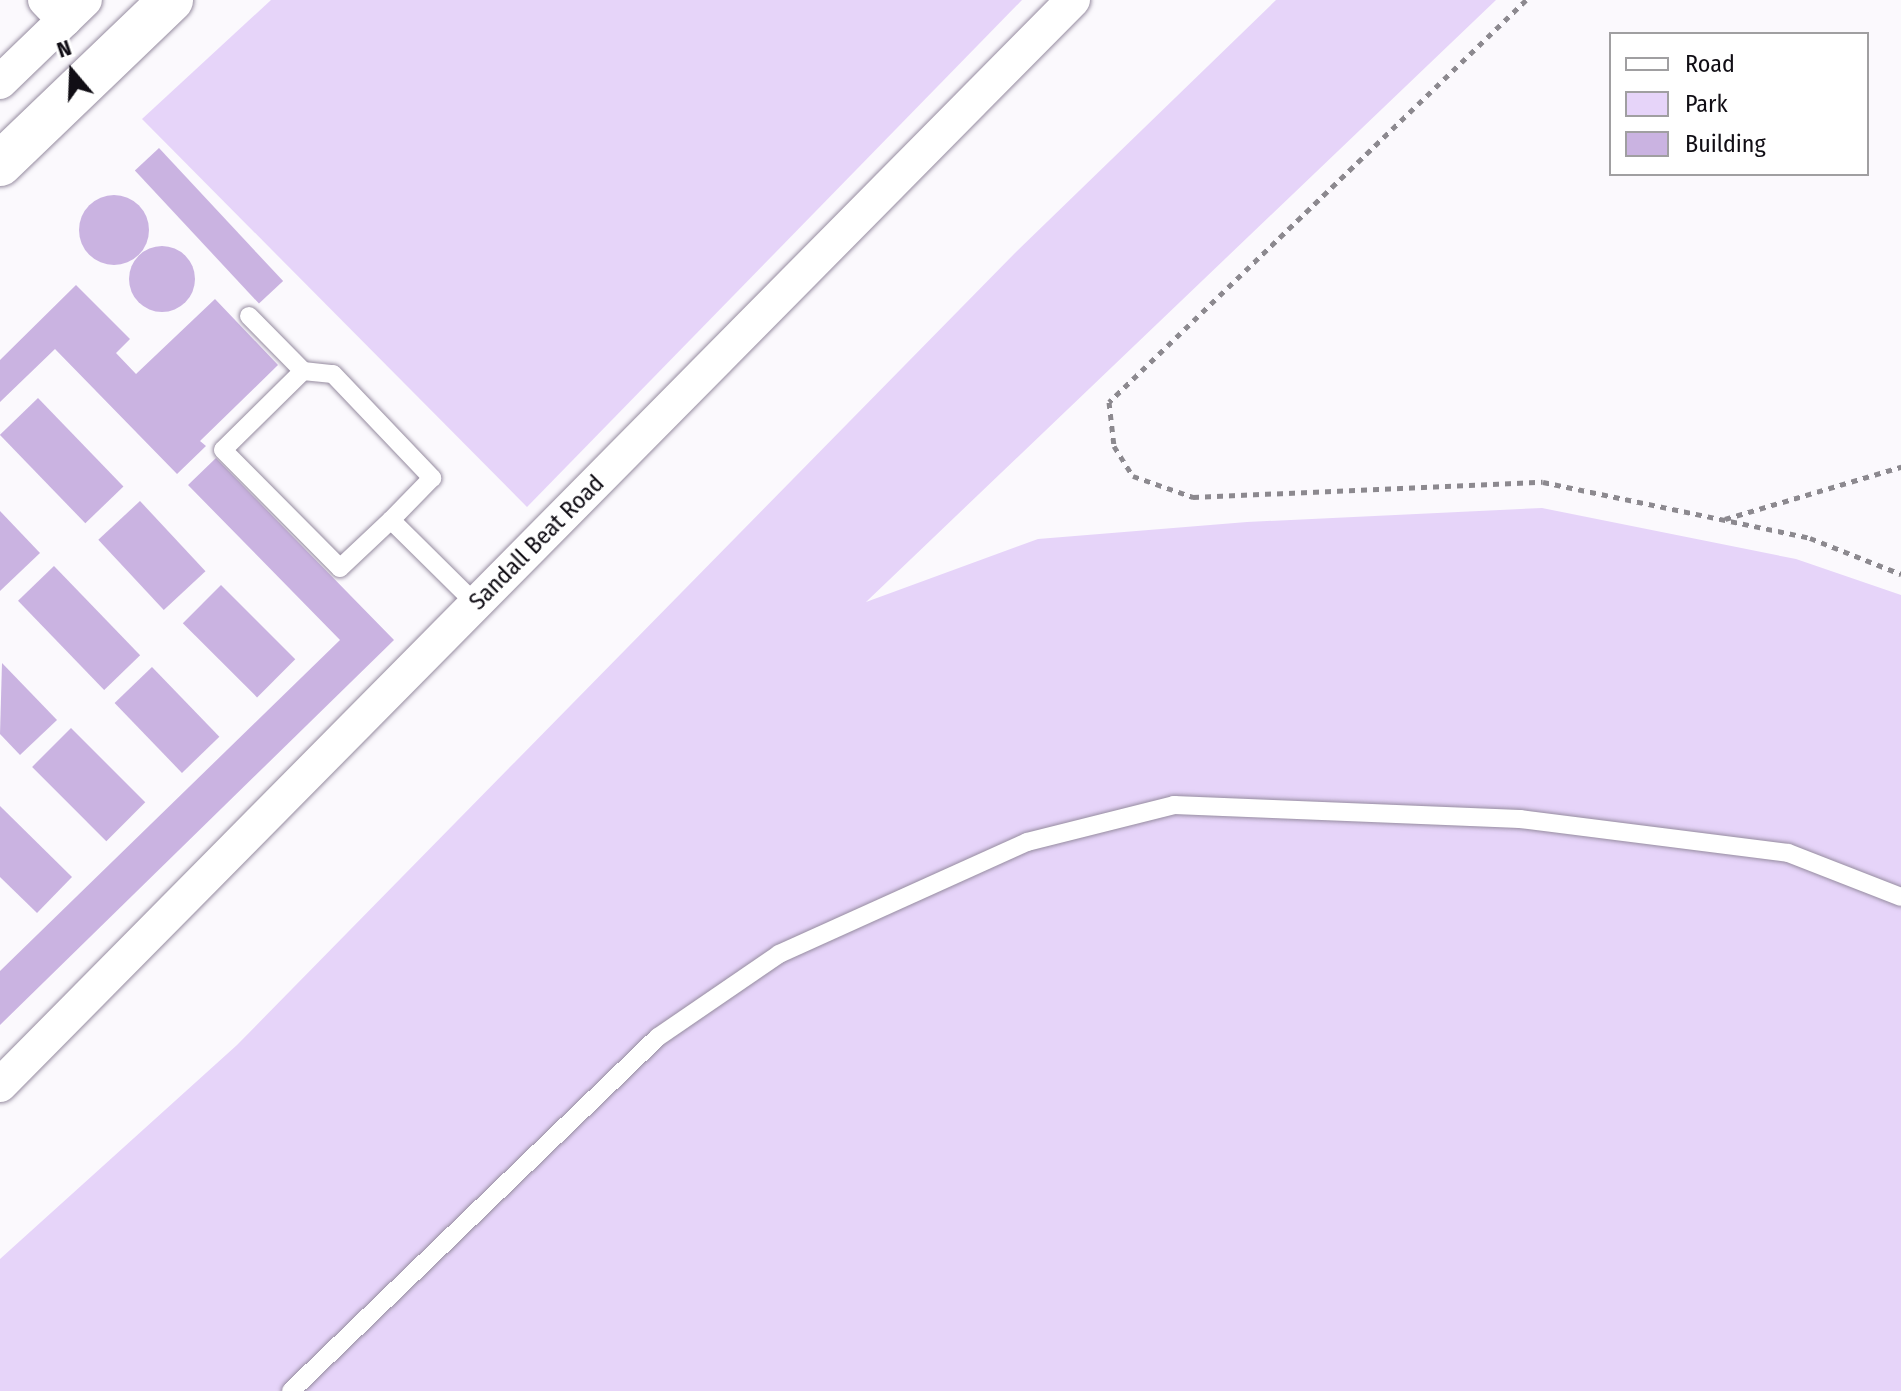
<!DOCTYPE html>
<style>
body{margin:0}
#map{position:relative;width:1901px;height:1391px;overflow:hidden;background:#fbf9fd;font-family:"Fira Sans Condensed",sans-serif}
div>[style]{position:absolute}
[style*='--x']{left:calc(var(--x)*1px);top:calc(var(--y)*1px);width:calc(var(--w)*1px);rotate:calc(var(--a)*1deg)}
.green>*{inset:0;background:#e6d4f9}
.building>*{inset:0;background:#cab3e1;transform-origin:0 0}
.round{border-radius:50%}
.path>*{height:5px;margin-top:-2.5px;transform-origin:0;background:repeating-linear-gradient(90deg,#8c898f 0 6px,transparent 0 12px)}
.roads{filter:drop-shadow(0 0 2px #968ca0) drop-shadow(0 0 2px #968ca0)}
.lane>*{height:18px;margin:-9px;padding:0 9px;transform-origin:9px;border-radius:9px;background:#fff}
.street>*{height:34px;margin:-17px;padding:0 17px;transform-origin:17px;border-radius:17px;background:#fff}
.highway>*{height:44px;margin:-22px;padding:0 22px;transform-origin:22px;border-radius:22px;background:#fff}
span{translate:-50% -50%;white-space:nowrap;text-align:center;line-height:1.15;-webkit-text-stroke:7px #fff;paint-order:stroke}
.street-label{font-size:24px;color:#110e15}
.legend{position:absolute;left:1609px;top:32px;width:260px;height:144px;box-sizing:border-box;background:#fff;border:2px solid #a09fa1;margin:0;padding:10px 14px;list-style:none;font-size:24px;color:#110e15}
.legend li{display:flex;align-items:center;gap:16px;height:40px}
.legend b{width:40px;border:2px solid #a09fa1}
.north{position:absolute;left:32px;top:32px;width:80px;height:80px;-webkit-text-stroke:6px #fff;paint-order:stroke;rotate:341deg;font-size:22px;font-weight:700;line-height:32px;text-align:center;color:#110e15}
.north::after{content:'';display:block;margin:auto;width:28px;height:36px;background:#110e15;clip-path:polygon(50% 0,100% 100%,50% 72%,0 100%)}
</style>
<div id="map">
<div class="green">
<i style="clip-path:polygon(271px 0,1022px 0,527px 507px,142px 119px)"></i>
<i style="clip-path:polygon(1276px 0,1496px 0,866px 602px,1038px 539px,1247px 522px,1542px 508px,1796px 559px,1901px 595px,1901px 1391px,0 1391px,0 1259px,237px 1045px,1015px 253px)"></i>
</div>
<div class="building">
<i style="left:159px;top:148px;width:182px;height:33px;rotate:47deg"></i>
<i class="round" style="left:79px;top:195px;width:70px;height:70px"></i>
<i class="round" style="left:129px;top:246px;width:66px;height:66px"></i>
<i style="clip-path:polygon(76px 285px,130px 339px,116px 353px,136px 374px,215px 299px,278px 365px,200px 441px,206px 446px,177px 474px,55px 349px,0 402px,0 360px)"></i>
<i style="left:38px;top:398px;width:123px;height:53px;rotate:46deg"></i>
<i style="clip-path:polygon(216px 458px,394px 640px,0 1025px,0 971px,340px 640px,188px 485px)"></i>
<i style="left:140px;top:501px;width:96px;height:57px;rotate:47deg"></i>
<i style="clip-path:polygon(0 511px,40px 553px,0 591px)"></i>
<i style="left:54px;top:566px;width:124px;height:50px;rotate:46deg"></i>
<i style="left:221px;top:585px;width:105px;height:54px;rotate:45deg"></i>
<i style="clip-path:polygon(2px 663px,57px 720px,20px 755px,0 734px)"></i>
<i style="left:152px;top:667px;width:97px;height:52px;rotate:46deg"></i>
<i style="left:71px;top:728px;width:105px;height:55px;rotate:45deg"></i>
<i style="clip-path:polygon(0 806px,72px 877px,37px 913px,0 877px)"></i>
</div>
<div class="path">
<i style="--x:1526;--y:0;--w:579;--a:136.05"></i>
<i style="--x:1109;--y:402;--w:44;--a:83.5"></i>
<i style="--x:1114;--y:446;--w:36;--a:58"></i>
<i style="--x:1133;--y:476;--w:64;--a:19.3"></i>
<i style="--x:1193;--y:497;--w:350;--a:-2.5"></i>
<i style="--x:1543;--y:482;--w:273;--a:11.8"></i>
<i style="--x:1810;--y:538;--w:98;--a:21.6"></i>
<i style="--x:1725;--y:519;--w:184;--a:-16.5"></i>
</div>
<div class="roads">
<div class="lane">
<i style="--x:249;--y:316;--w:77;--a:45.5"></i>
<i style="--x:303;--y:371;--w:30;--a:6"></i>
<i style="--x:333;--y:374;--w:144;--a:46.4"></i>
<i style="--x:432;--y:478;--w:59;--a:134.3"></i>
<i style="--x:391;--y:520;--w:120;--a:44.7"></i>
<i style="--x:303;--y:371;--w:112;--a:135.4"></i>
<i style="--x:223;--y:450;--w:166;--a:45.2"></i>
<i style="--x:340;--y:568;--w:70;--a:-43.3"></i>
<i style="--x:291;--y:1391;--w:510;--a:-43.97"></i>
<i style="--x:658;--y:1037;--w:147;--a:-34.4"></i>
<i style="--x:779;--y:954;--w:272;--a:-24.3"></i>
<i style="--x:1027;--y:842;--w:152;--a:-14.1"></i>
<i style="--x:1174;--y:805;--w:346;--a:2.3"></i>
<i style="--x:1520;--y:819;--w:270;--a:7.2"></i>
<i style="--x:1788;--y:853;--w:121;--a:21.3"></i>
</div>
<div class="street">
<i style="--x:45;--y:0;--w:28;--a:46"></i>
<i style="--x:0;--y:82;--w:118;--a:-44"></i>
<i style="--x:0;--y:1085;--w:1526;--a:-45.32"></i>
</div>
<div class="highway">
<i style="--x:0;--y:164;--w:237;--a:-43.8"></i>
</div>
</div>
<div class="street-label">
<span style="left:537px;top:543px;rotate:-45deg">Sandall Beat Road</span>
</div>
<ul class="legend">
<li><b style="height:10px;background:#fff"></b>Road</li>
<li><b style="height:22px;background:#e6d4f9"></b>Park</li>
<li><b style="height:22px;background:#cab3e1"></b>Building</li>
</ul>
<div class="north">N</div>
</div>
